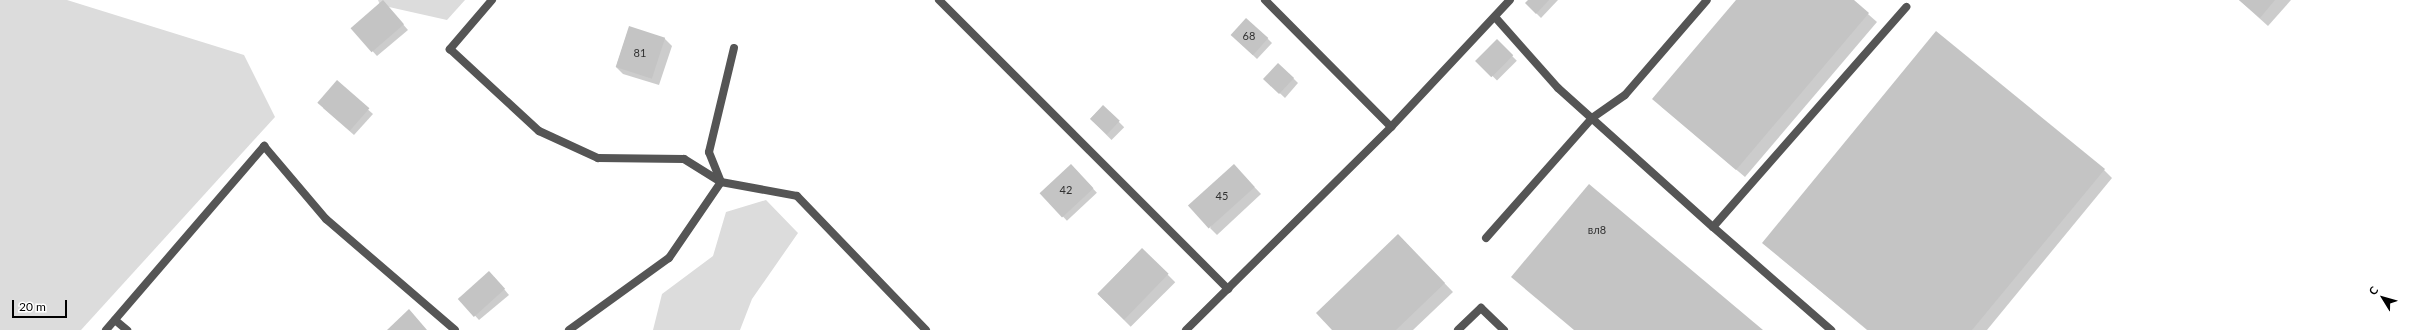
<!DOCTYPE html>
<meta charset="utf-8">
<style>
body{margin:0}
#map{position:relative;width:2415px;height:330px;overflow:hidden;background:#fff;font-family:Lato,sans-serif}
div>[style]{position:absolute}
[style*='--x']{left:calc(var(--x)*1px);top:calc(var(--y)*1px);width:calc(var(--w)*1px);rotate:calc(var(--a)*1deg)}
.green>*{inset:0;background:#dcdcdc}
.shadow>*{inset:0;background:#0003;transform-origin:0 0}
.building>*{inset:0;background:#c4c4c4;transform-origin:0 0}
.service>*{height:8px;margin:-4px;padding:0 4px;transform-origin:4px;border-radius:4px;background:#555}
.minor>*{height:8px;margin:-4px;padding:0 4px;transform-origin:4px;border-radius:4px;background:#555}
.tertiary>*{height:8px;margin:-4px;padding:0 4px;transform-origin:4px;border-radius:4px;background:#555}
span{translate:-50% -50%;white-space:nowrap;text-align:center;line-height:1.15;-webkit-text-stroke:3px #fff;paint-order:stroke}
.number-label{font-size:11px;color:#313131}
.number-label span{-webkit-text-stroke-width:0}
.north{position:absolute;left:2363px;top:278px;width:40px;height:40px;-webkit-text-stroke:3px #fff;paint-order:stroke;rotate:307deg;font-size:11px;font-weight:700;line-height:16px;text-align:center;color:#000}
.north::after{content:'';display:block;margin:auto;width:14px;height:18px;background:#000;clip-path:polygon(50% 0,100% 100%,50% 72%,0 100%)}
.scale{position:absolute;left:12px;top:300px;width:55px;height:18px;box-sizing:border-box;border:2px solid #000;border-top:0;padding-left:5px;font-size:12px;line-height:14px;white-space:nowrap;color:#000;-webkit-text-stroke:3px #fff;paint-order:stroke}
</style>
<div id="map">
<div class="green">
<i style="clip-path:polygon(0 0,67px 0,244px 55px,275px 117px,81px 330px,0 330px)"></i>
<i style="clip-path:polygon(378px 0,465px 0,447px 20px,380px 5px)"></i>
<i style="clip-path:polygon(766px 200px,798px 233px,752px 299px,740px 330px,653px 330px,662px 294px,713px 256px,726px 212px)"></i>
</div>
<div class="shadow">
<i style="clip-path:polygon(1530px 0,1558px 0,1541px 18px,1526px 3px)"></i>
<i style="clip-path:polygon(1738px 0,1852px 0,1877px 22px,1745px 177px,1662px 107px)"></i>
<i style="clip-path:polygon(2239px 0,2291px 0,2268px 26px)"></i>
<i style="clip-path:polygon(388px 7px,408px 30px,377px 56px,352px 29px)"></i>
<i style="clip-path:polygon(629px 28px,665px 39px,672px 46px,659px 85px,623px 74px,616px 67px)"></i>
<i style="clip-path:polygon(1267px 38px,1272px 43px,1257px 59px,1237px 40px)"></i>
<i style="left:1497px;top:41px;width:28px;height:28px;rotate:45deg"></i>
<i style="clip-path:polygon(1293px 78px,1298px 83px,1285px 98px,1270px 84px)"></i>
<i style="clip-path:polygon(337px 82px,373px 114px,354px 135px,323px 108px)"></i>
<i style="left:1103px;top:106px;width:30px;height:18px;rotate:45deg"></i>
<i style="left:1071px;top:165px;width:38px;height:41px;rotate:47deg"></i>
<i style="clip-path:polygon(2104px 170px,2112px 178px,1987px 330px,1867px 330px,1763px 243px)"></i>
<i style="clip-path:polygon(1240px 172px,1261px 194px,1217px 235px,1210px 228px)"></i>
<i style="clip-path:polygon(1398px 235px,1453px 292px,1413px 330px,1334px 330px)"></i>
<i style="left:1142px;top:249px;width:47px;height:63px;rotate:45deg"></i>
<i style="clip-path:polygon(494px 277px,509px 295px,479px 320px,459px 298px)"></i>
</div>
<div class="building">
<i style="left:383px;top:0;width:32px;height:43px;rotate:49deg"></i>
<i style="clip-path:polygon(1528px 0,1549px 0,1536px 14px,1525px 3px)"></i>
<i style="clip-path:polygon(1736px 0,1854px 0,1869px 13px,1736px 170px,1652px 99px)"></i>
<i style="clip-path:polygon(2239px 0,2275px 0,2260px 18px)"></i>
<i style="left:1246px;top:18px;width:30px;height:23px;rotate:42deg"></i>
<i style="left:629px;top:26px;width:38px;height:43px;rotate:18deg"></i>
<i style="clip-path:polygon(1936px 31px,2105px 169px,1972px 330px,1868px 330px,1762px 243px)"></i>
<i style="left:1497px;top:39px;width:23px;height:31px;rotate:45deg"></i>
<i style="left:1278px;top:63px;width:22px;height:22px;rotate:43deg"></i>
<i style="left:337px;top:80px;width:43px;height:30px;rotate:41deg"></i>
<i style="left:1103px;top:105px;width:23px;height:19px;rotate:43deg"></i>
<i style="left:1071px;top:164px;width:33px;height:43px;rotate:47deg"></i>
<i style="left:1234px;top:164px;width:31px;height:62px;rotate:48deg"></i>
<i style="clip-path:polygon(1589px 184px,1763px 330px,1574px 330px,1511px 277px)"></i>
<i style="clip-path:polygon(1398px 234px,1445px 283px,1396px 330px,1332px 330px,1316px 313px)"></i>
<i style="left:1142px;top:248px;width:37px;height:64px;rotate:44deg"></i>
<i style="left:489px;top:271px;width:24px;height:42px;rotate:48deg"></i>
<i style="clip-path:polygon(409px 309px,427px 330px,387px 330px)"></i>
</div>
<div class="service">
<i style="--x:1495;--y:17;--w:95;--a:48.4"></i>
<i style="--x:1558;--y:88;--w:208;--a:41.9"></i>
<i style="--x:1713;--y:227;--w:293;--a:-48.7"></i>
<i style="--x:1713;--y:227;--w:157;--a:41.1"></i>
<i style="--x:1486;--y:238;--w:160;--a:-48.5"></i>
<i style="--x:1592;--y:118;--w:40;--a:-34.9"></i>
<i style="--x:1625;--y:95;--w:125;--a:-49.2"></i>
<i style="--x:115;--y:320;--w:16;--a:40"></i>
<i style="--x:1458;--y:330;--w:32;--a:-44"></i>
<i style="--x:1481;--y:308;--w:32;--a:44"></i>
</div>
<div class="minor">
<i style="--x:492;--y:0;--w:65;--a:130.6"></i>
<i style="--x:450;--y:49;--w:121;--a:42.7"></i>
<i style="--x:539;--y:131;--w:65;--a:24.6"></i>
<i style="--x:598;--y:158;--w:86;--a:0.7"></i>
<i style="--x:684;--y:159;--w:44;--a:31.9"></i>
<i style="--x:721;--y:182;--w:77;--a:10.4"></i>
<i style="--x:797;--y:196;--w:186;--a:46.1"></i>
<i style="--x:939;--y:0;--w:409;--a:45"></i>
<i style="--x:1265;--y:0;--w:179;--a:45.2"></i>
<i style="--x:106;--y:330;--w:243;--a:-49.3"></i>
<i style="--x:264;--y:146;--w:96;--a:49.7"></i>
<i style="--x:326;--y:219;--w:170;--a:40.7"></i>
<i style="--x:569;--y:330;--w:123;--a:-35.8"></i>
<i style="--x:669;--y:258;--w:92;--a:-55.6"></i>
<i style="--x:721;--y:182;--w:32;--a:-112"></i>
<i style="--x:709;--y:152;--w:107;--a:-76.5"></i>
</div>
<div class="tertiary">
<i style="--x:1186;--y:330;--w:289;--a:-44.7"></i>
<i style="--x:1391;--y:127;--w:174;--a:-46.9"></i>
</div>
<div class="number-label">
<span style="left:1249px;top:36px">68</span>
<span style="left:640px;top:53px">81</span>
<span style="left:1066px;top:190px">42</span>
<span style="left:1222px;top:196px">45</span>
<span style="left:1597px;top:230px">вл8</span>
</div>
<div class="north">С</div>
<div class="scale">20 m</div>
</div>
